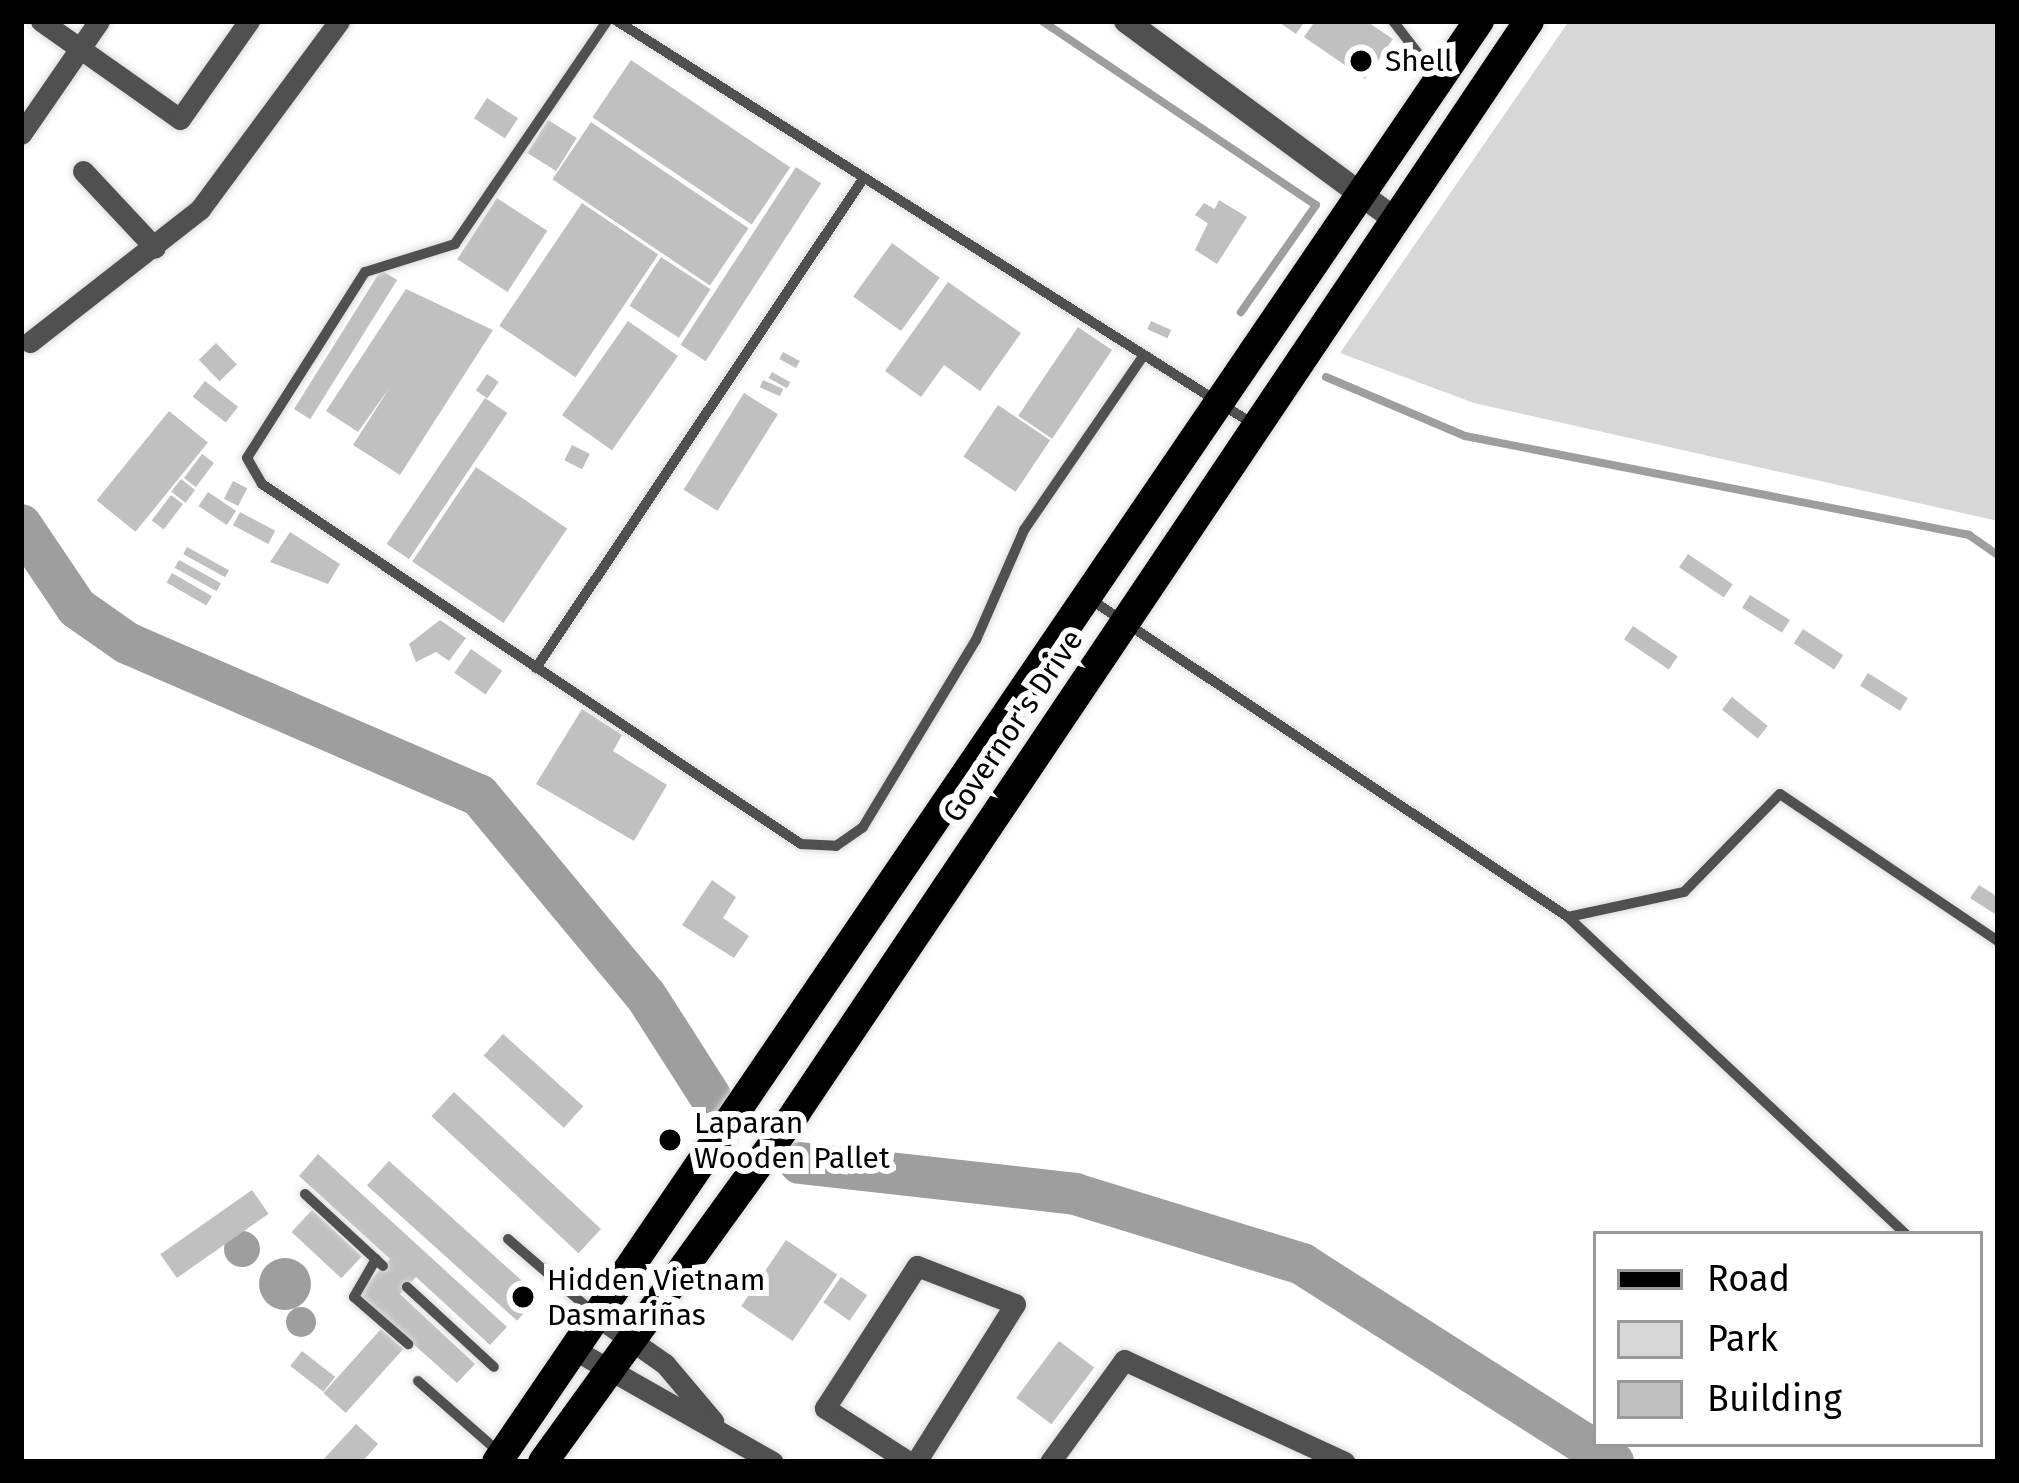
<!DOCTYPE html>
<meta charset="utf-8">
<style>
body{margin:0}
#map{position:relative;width:2019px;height:1483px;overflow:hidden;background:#fff;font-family:"Fira Sans",sans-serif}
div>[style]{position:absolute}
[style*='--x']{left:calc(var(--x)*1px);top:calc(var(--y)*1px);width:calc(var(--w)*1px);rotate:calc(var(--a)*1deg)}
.green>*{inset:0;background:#d7d7d7}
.water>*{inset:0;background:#9e9e9e}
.round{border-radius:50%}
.stream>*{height:8px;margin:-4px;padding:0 4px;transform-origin:4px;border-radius:4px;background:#9e9e9e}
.river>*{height:42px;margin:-21px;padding:0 21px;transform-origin:21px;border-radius:21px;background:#9e9e9e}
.building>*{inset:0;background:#c0c0c0;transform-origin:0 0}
.roads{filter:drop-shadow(0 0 3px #dbdbdb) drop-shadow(0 0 3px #dbdbdb)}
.service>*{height:10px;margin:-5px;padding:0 5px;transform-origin:5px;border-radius:5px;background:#505050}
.minor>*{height:21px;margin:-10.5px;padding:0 10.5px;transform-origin:10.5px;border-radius:10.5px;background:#505050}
.tertiary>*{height:24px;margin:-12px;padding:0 12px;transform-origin:12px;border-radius:12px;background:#505050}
.primary>*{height:30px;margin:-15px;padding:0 15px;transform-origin:15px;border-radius:15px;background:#000}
.dots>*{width:33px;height:33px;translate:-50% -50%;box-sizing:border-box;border:6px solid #fff;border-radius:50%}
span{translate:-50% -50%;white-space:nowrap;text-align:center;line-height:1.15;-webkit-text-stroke:12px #fff;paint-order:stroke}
.poi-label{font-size:30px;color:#000}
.left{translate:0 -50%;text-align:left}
.street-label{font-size:30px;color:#000}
.frame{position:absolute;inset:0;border:24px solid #000;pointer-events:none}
.legend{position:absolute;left:1593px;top:1231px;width:390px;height:216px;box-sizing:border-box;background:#fff;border:3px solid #999;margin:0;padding:15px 21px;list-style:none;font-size:36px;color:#000}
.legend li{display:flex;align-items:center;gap:24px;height:60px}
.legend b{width:60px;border:3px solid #999}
</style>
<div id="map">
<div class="green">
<i style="clip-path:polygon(1569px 21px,1998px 21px,1998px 521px,1474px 403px,1340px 353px)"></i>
</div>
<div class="water">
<i class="round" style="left:224px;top:1231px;width:36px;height:36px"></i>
<i class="round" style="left:259px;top:1258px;width:52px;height:52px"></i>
<i class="round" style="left:286px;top:1307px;width:30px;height:30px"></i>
</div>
<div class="stream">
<i style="--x:1042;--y:21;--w:330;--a:33.9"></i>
<i style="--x:1316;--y:205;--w:131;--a:125"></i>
<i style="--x:1326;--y:377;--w:151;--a:23"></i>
<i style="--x:1465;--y:436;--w:514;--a:11.11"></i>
<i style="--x:1969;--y:535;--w:35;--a:35"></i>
</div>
<div class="river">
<i style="--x:21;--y:525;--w:100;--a:56"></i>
<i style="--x:77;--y:608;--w:61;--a:35"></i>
<i style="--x:127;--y:643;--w:383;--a:23.4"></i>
<i style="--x:479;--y:795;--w:261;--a:50.3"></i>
<i style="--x:646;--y:996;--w:119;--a:57.4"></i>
<i style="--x:800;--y:1163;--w:277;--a:6.4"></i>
<i style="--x:1075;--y:1194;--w:238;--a:17.1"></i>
<i style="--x:1302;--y:1264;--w:369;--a:32.5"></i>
</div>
<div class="building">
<i style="clip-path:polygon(1277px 21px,1305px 21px,1296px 34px)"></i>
<i style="clip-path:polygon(1315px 21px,1366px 21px,1393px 39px,1365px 79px,1304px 37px)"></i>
<i style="left:631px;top:60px;width:192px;height:69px;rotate:34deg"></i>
<i style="left:487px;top:98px;width:37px;height:24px;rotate:33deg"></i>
<i style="left:548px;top:120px;width:34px;height:39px;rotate:32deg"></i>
<i style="left:591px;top:122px;width:190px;height:69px;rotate:34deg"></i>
<i style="left:796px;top:167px;width:30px;height:212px;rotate:33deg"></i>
<i style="left:497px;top:198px;width:60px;height:73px;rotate:33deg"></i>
<i style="clip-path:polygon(1219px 200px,1247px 217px,1217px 264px,1195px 250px)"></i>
<i style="left:582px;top:203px;width:92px;height:148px;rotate:34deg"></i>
<i style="clip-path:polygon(1204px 203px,1218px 211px,1209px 224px,1195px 215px)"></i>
<i style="left:892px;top:243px;width:59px;height:66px;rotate:36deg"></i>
<i style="left:661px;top:257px;width:59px;height:58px;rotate:33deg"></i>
<i style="left:381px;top:270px;width:19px;height:164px;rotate:32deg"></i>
<i style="clip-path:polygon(948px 282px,1021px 333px,980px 391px,944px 365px,921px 397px,885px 371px)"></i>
<i style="clip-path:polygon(406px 289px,493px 330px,400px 475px,353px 445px,390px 387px,358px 432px,326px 411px)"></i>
<i style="left:628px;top:321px;width:61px;height:115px;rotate:35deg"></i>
<i style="left:1151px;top:321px;width:22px;height:9px;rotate:24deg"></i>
<i style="left:1078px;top:327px;width:41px;height:107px;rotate:34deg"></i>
<i style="left:216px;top:343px;width:30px;height:24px;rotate:46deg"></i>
<i style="left:783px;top:352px;width:19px;height:8px;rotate:28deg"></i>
<i style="left:772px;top:372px;width:21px;height:7px;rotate:29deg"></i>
<i style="left:487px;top:374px;width:14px;height:20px;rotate:34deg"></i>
<i style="left:763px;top:380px;width:22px;height:8px;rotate:24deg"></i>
<i style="left:205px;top:381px;width:42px;height:20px;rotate:38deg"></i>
<i style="left:744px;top:393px;width:40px;height:114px;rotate:32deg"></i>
<i style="left:485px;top:398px;width:27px;height:176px;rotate:34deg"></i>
<i style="left:998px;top:405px;width:63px;height:62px;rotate:34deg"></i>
<i style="left:169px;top:411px;width:50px;height:115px;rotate:39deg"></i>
<i style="left:572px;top:445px;width:20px;height:17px;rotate:27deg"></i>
<i style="left:202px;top:454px;width:15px;height:30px;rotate:37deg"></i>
<i style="left:476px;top:467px;width:110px;height:114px;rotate:34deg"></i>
<i style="left:181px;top:479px;width:18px;height:16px;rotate:38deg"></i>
<i style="left:233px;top:481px;width:16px;height:20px;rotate:27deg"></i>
<i style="left:208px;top:492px;width:34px;height:17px;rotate:34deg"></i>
<i style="left:171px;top:495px;width:15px;height:32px;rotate:37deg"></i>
<i style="left:240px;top:512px;width:40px;height:15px;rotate:28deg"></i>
<i style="clip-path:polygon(290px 532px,340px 564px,328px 584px,270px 562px)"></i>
<i style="left:187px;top:547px;width:48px;height:8px;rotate:29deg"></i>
<i style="left:1688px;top:554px;width:54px;height:16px;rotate:34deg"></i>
<i style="left:179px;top:560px;width:48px;height:9px;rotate:29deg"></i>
<i style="left:172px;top:573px;width:46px;height:11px;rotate:30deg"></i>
<i style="left:1750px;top:595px;width:47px;height:15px;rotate:32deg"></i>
<i style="clip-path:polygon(440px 620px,466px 638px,449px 661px,436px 652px,416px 662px,409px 644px)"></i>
<i style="left:1633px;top:626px;width:54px;height:16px;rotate:34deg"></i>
<i style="left:1803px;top:629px;width:48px;height:17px;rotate:33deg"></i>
<i style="left:471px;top:649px;width:38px;height:29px;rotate:35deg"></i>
<i style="left:1868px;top:673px;width:47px;height:15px;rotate:32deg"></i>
<i style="left:1732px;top:697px;width:46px;height:16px;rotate:39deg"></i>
<i style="clip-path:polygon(582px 709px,622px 735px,613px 751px,667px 785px,634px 841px,536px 784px)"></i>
<i style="clip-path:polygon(712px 880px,736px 897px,723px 918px,749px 936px,734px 958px,682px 925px)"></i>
<i style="clip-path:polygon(1979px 885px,1998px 897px,1998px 916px,1970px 898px)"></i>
<i style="left:503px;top:1034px;width:108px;height:29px;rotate:42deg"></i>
<i style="left:454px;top:1092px;width:201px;height:33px;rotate:43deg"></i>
<i style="clip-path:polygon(318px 1154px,507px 1327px,490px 1345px,416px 1277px,400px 1294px,475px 1364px,457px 1383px,357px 1294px,390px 1259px,299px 1176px)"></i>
<i style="left:389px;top:1161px;width:202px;height:33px;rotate:42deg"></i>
<i style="left:252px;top:1190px;width:29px;height:112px;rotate:55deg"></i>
<i style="left:312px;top:1210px;width:68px;height:30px;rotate:43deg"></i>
<i style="left:786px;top:1240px;width:62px;height:80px;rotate:34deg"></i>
<i style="left:841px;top:1277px;width:32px;height:31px;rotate:35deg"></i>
<i style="left:381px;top:1329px;width:30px;height:86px;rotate:42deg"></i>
<i style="left:1059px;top:1341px;width:44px;height:71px;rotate:37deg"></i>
<i style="left:302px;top:1351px;width:42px;height:19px;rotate:38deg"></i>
<i style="clip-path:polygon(356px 1424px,378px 1444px,362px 1462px,321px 1462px)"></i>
</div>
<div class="roads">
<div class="service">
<i style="--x:607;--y:21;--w:270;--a:124.3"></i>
<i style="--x:455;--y:244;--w:94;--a:162.7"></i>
<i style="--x:365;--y:272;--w:220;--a:122.4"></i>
<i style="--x:247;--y:458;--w:30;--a:60"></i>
<i style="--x:262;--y:484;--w:648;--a:33.74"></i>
<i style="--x:801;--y:844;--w:35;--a:3"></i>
<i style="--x:836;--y:846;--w:33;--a:-35"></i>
<i style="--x:863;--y:827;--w:218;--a:-58.9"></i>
<i style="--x:976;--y:640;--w:120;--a:-66.4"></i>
<i style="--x:1024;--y:530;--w:212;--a:-55.6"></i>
<i style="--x:617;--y:21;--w:753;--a:32.36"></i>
<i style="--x:1393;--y:21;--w:67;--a:52.3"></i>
<i style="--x:1090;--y:599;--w:574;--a:33.63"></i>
<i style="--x:1568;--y:917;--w:463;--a:43.2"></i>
<i style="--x:536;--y:668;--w:588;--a:-56.23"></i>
<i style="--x:1568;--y:917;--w:119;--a:-12.2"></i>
<i style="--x:1684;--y:892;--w:137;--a:-45.6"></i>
<i style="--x:1780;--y:794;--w:263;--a:34"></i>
<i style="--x:305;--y:1194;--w:106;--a:42.7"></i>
<i style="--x:508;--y:1239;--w:116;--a:40.8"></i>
<i style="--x:376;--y:1259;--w:44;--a:120.1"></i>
<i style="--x:354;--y:1297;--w:72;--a:41"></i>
<i style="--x:407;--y:1287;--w:118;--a:42.6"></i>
<i style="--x:418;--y:1381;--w:111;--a:41.3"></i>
</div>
<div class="minor">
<i style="--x:41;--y:21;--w:170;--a:35.2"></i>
<i style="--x:180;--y:119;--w:120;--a:-54.9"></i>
<i style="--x:21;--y:134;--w:137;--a:-55.4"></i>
<i style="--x:83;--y:171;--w:105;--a:46.9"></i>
<i style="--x:30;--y:342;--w:216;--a:-38"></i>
<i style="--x:200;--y:209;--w:234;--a:-53.5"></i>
<i style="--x:598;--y:1317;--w:82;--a:35"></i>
<i style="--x:665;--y:1364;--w:75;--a:49.9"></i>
<i style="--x:575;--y:1350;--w:227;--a:29.5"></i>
<i style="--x:909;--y:1462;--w:100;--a:-147.3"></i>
<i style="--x:825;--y:1408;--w:169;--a:-57.1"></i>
<i style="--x:917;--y:1266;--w:105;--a:21.2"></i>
<i style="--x:1015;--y:1304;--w:186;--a:122.1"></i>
<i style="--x:1050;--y:1462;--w:126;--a:-54"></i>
<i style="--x:1124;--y:1360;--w:243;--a:24.8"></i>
</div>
<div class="tertiary">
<i style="--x:1126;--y:21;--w:335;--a:36.4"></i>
</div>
<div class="primary">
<i style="--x:497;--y:1462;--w:1744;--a:-55.73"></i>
<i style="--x:543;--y:1462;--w:432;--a:-54.1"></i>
<i style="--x:796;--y:1112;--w:1314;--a:-56.1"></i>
</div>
</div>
<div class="dots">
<i style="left:1361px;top:61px;background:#000"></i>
<i style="left:670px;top:1140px;background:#000"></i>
<i style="left:523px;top:1297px;background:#000"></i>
</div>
<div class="poi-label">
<span class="left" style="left:1385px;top:61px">Shell</span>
<span class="left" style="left:694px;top:1140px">Laparan<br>Wooden Pallet</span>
<span class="left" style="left:547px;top:1297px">Hidden Vietnam<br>Dasmariñas</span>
</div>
<div class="street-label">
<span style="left:1013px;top:726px;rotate:-56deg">Governor's Drive</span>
</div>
<div class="frame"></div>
<ul class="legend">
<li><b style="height:15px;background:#000"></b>Road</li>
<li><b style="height:33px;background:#d7d7d7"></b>Park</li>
<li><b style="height:33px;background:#c0c0c0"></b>Building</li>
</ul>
</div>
